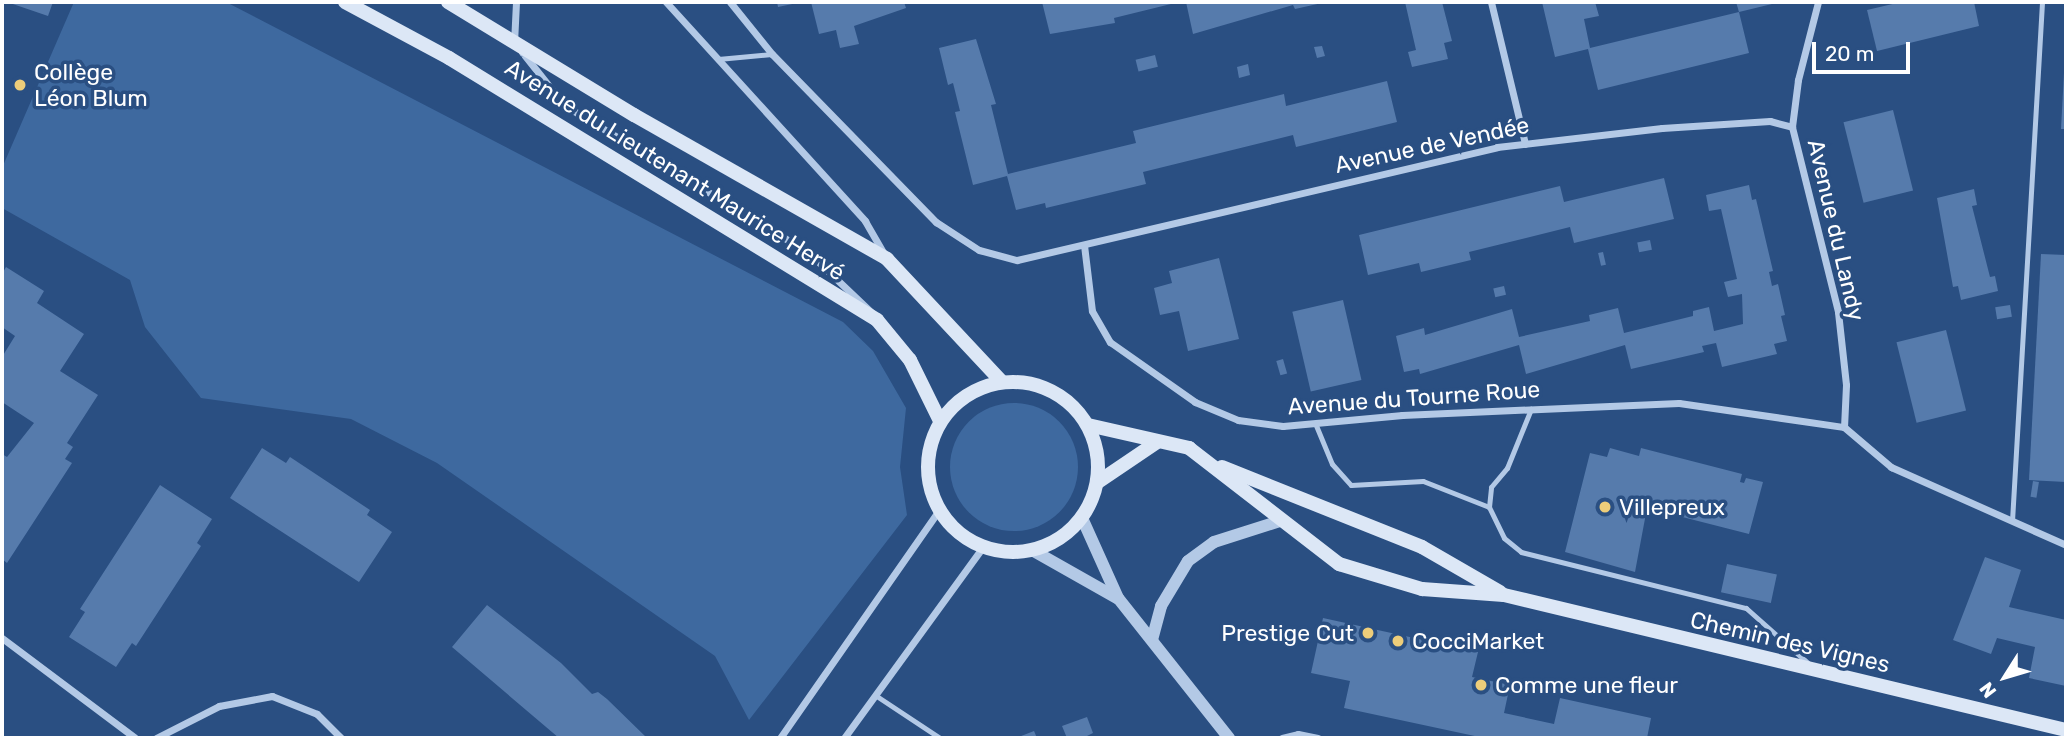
<!DOCTYPE html>
<meta charset="utf-8">
<style>
body{margin:0}
#map{position:relative;width:2068px;height:740px;overflow:hidden;background:#2a4f82;font-family:Rubik,sans-serif}
div>[style]{position:absolute}
[style*='--x']{left:calc(var(--x)*1px);top:calc(var(--y)*1px);width:calc(var(--w)*1px);rotate:calc(var(--a)*1deg)}
.green>*{inset:0;background:#3e699f}
.round{border-radius:50%}
.building>*{inset:0;background:#567bac;transform-origin:0 0}
.service>*{height:5px;margin:-2.5px;padding:0 2.5px;transform-origin:2.5px;border-radius:2.5px;background:#b3c9e6}
.minor>*{height:7px;margin:-3.5px;padding:0 3.5px;transform-origin:3.5px;border-radius:3.5px;background:#b3c9e6}
.tertiary>*{height:12px;margin:-6px;padding:0 6px;transform-origin:6px;border-radius:6px;background:#b3c9e6}
.secondary>*{height:14px;margin:-7px;padding:0 7px;transform-origin:7px;border-radius:7px;background:#dce7f6}
.secondary>.ring{margin:-7px;padding:0;box-sizing:content-box;background:none;border:14px solid #dce7f6;border-radius:50%}
.dots>*{width:19px;height:19px;translate:-50% -50%;box-sizing:border-box;border:4px solid #2a4f82;border-radius:50%}
span{translate:-50% -50%;white-space:nowrap;text-align:center;line-height:1.15;-webkit-text-stroke:7px #2a4f82;paint-order:stroke}
.poi-label{font-size:23px;color:#fff}
.left{translate:0 -50%;text-align:left}
.right{translate:-100% -50%;text-align:right}
.street-label{font-size:23px;color:#fff}
.frame{position:absolute;inset:0;border:4px solid #fff;pointer-events:none}
.north{position:absolute;left:1970px;top:642px;width:70px;height:70px;-webkit-text-stroke:5px #2a4f82;paint-order:stroke;rotate:233deg;font-size:19px;font-weight:700;line-height:28px;text-align:center;color:#fff}
.north::after{content:'';display:block;margin:auto;width:24px;height:32px;background:#fff;clip-path:polygon(50% 0,100% 100%,50% 72%,0 100%)}
.scale{position:absolute;left:1812px;top:42px;width:98px;height:32px;box-sizing:border-box;border:4px solid #fff;border-top:0;padding-left:9px;font-size:21px;line-height:24px;white-space:nowrap;color:#fff;-webkit-text-stroke:5px #2a4f82;paint-order:stroke}
</style>
<div id="map">
<div class="green">
<i style="clip-path:polygon(74px 2px,226px 2px,843px 322px,873px 351px,906px 408px,900px 467px,907px 515px,749px 720px,715px 656px,437px 463px,351px 419px,201px 398px,145px 327px,130px 280px,2px 208px,2px 168px)"></i>
<i class="round" style="left:950px;top:403px;width:128px;height:128px"></i>
</div>
<div class="building">
<i style="clip-path:polygon(7px 2px,53px 2px,48px 16px)"></i>
<i style="clip-path:polygon(777px 2px,797px 2px,797px 3px,778px 7px)"></i>
<i style="clip-path:polygon(811px 2px,904px 2px,906px 8px,854px 26px,859px 44px,840px 48px,836px 30px,819px 34px)"></i>
<i style="clip-path:polygon(1042px 2px,1175px 2px,1175px 3px,1114px 18px,1115px 23px,1050px 34px)"></i>
<i style="clip-path:polygon(1186px 2px,1322px 2px,1322px 3px,1295px 9px,1293px 5px,1193px 34px)"></i>
<i style="clip-path:polygon(1405px 2px,1442px 2px,1452px 41px,1444px 43px,1448px 59px,1412px 67px,1408px 52px,1416px 50px)"></i>
<i style="clip-path:polygon(1542px 2px,1595px 2px,1599px 16px,1584px 19px,1590px 48px,1739px 12px,1749px 53px,1598px 90px,1588px 49px,1555px 57px)"></i>
<i style="clip-path:polygon(1736px 2px,1771px 2px,1772px 4px,1739px 12px)"></i>
<i style="clip-path:polygon(1901px 2px,1974px 2px,1979px 26px,1877px 51px,1867px 10px)"></i>
<i style="clip-path:polygon(976px 39px,996px 104px,991px 105px,1008px 174px,1136px 143px,1133px 131px,1284px 94px,1286px 106px,1387px 81px,1397px 122px,1296px 147px,1293px 135px,1143px 172px,1146px 184px,1046px 208px,1045px 203px,1016px 210px,1007px 176px,973px 185px,955px 112px,960px 111px,953px 83px,948px 85px,939px 48px)"></i>
<i style="clip-path:polygon(1322px 46px,1325px 56px,1317px 58px,1314px 47px)"></i>
<i style="left:1155px;top:55px;width:12px;height:20px;rotate:76deg"></i>
<i style="clip-path:polygon(1248px 64px,1250px 75px,1239px 78px,1237px 67px)"></i>
<i style="clip-path:polygon(2064px 73px,2066px 73px,2066px 129px,2061px 129px)"></i>
<i style="left:1893px;top:110px;width:83px;height:51px;rotate:76deg"></i>
<i style="clip-path:polygon(1664px 178px,1674px 219px,1574px 243px,1570px 227px,1469px 252px,1471px 260px,1421px 272px,1419px 263px,1368px 275px,1359px 235px,1560px 186px,1564px 202px)"></i>
<i style="clip-path:polygon(1749px 185px,1752px 200px,1756px 199px,1773px 271px,1769px 272px,1772px 286px,1778px 284px,1785px 315px,1781px 316px,1787px 341px,1774px 344px,1777px 354px,1722px 367px,1716px 343px,1702px 346px,1704px 352px,1631px 369px,1625px 345px,1526px 374px,1519px 345px,1420px 374px,1419px 369px,1404px 372px,1396px 336px,1424px 328px,1425px 335px,1512px 309px,1519px 337px,1590px 321px,1589px 315px,1618px 308px,1624px 333px,1693px 316px,1693px 311px,1709px 307px,1714px 331px,1743px 324px,1742px 294px,1728px 297px,1724px 282px,1737px 279px,1721px 209px,1709px 211px,1706px 195px)"></i>
<i style="clip-path:polygon(1974px 189px,1977px 205px,1972px 206px,1990px 277px,1995px 276px,1998px 291px,1961px 300px,1958px 286px,1953px 287px,1937px 198px)"></i>
<i style="left:1650px;top:240px;width:10px;height:13px;rotate:79deg"></i>
<i style="left:1603px;top:252px;width:13px;height:5px;rotate:77deg"></i>
<i style="clip-path:polygon(2041px 254px,2066px 255px,2066px 482px,2029px 480px)"></i>
<i style="clip-path:polygon(1219px 258px,1239px 339px,1188px 351px,1179px 311px,1160px 315px,1154px 288px,1172px 283px,1169px 271px)"></i>
<i style="clip-path:polygon(6px 267px,44px 291px,37px 303px,84px 334px,60px 371px,98px 395px,67px 443px,73px 447px,65px 459px,72px 463px,7px 563px,2px 559px,2px 454px,7px 457px,34px 423px,2px 402px,2px 357px,15px 336px,2px 327px,2px 274px)"></i>
<i style="left:1504px;top:286px;width:9px;height:11px;rotate:77deg"></i>
<i style="left:1343px;top:300px;width:82px;height:52px;rotate:77deg"></i>
<i style="left:2010px;top:305px;width:12px;height:15px;rotate:81deg"></i>
<i style="left:1946px;top:330px;width:83px;height:51px;rotate:76deg"></i>
<i style="left:1283px;top:359px;width:15px;height:7px;rotate:74deg"></i>
<i style="clip-path:polygon(262px 448px,286px 463px,290px 457px,370px 510px,367px 515px,392px 532px,359px 582px,230px 498px)"></i>
<i style="clip-path:polygon(1610px 448px,1639px 456px,1641px 448px,1742px 474px,1740px 482px,1744px 483px,1746px 478px,1763px 482px,1749px 534px,1647px 508px,1635px 572px,1565px 552px,1590px 453px,1607px 457px)"></i>
<i style="left:2033px;top:481px;width:6px;height:16px;rotate:9deg"></i>
<i style="clip-path:polygon(160px 485px,212px 519px,197px 543px,201px 546px,136px 646px,132px 643px,116px 667px,69px 637px,85px 612px,80px 609px)"></i>
<i style="clip-path:polygon(1985px 557px,2021px 570px,2009px 607px,2066px 620px,2066px 686px,2029px 678px,2035px 647px,1997px 638px,1991px 654px,1953px 640px)"></i>
<i style="left:1727px;top:564px;width:51px;height:29px;rotate:12deg"></i>
<i style="clip-path:polygon(487px 605px,561px 663px,592px 694px,598px 692px,607px 699px,647px 738px,559px 738px,452px 647px)"></i>
<i style="clip-path:polygon(1323px 618px,1478px 652px,1472px 677px,1510px 685px,1504px 713px,1554px 724px,1560px 698px,1651px 718px,1647px 738px,1484px 738px,1344px 708px,1350px 681px,1311px 673px)"></i>
<i style="clip-path:polygon(1087px 717px,1093px 733px,1083px 738px,1067px 738px,1062px 726px)"></i>
<i style="clip-path:polygon(1034px 731px,1037px 738px,1016px 738px)"></i>
</div>
<div class="service">
<i style="--x:718;--y:59;--w:54;--a:-5.3"></i>
<i style="--x:1315;--y:423;--w:44;--a:67.5"></i>
<i style="--x:1332;--y:464;--w:28;--a:48"></i>
<i style="--x:1351;--y:485;--w:72;--a:-3.2"></i>
<i style="--x:1423;--y:481;--w:71;--a:21.5"></i>
<i style="--x:1489;--y:507;--w:34;--a:64"></i>
<i style="--x:1504;--y:538;--w:22;--a:39"></i>
<i style="--x:1521;--y:552;--w:232;--a:14"></i>
<i style="--x:1746;--y:608;--w:83;--a:41.6"></i>
<i style="--x:1489;--y:507;--w:20;--a:-84"></i>
<i style="--x:1491;--y:487;--w:25;--a:-50"></i>
<i style="--x:1507;--y:468;--w:64;--a:-67.9"></i>
<i style="--x:2012;--y:521;--w:520;--a:-86.69"></i>
<i style="--x:875;--y:695;--w:78;--a:33.5"></i>
</div>
<div class="minor">
<i style="--x:666;--y:2;--w:296;--a:47.7"></i>
<i style="--x:865;--y:221;--w:39;--a:60"></i>
<i style="--x:730;--y:2;--w:67;--a:51.1"></i>
<i style="--x:772;--y:54;--w:235;--a:45.7"></i>
<i style="--x:936;--y:222;--w:51;--a:33.1"></i>
<i style="--x:979;--y:250;--w:39;--a:15"></i>
<i style="--x:1017;--y:260;--w:493;--a:-13.2"></i>
<i style="--x:1497;--y:147;--w:166;--a:-6.6"></i>
<i style="--x:1662;--y:128;--w:108;--a:-3.7"></i>
<i style="--x:1770;--y:121;--w:23;--a:15"></i>
<i style="--x:1491;--y:2;--w:146;--a:76.5"></i>
<i style="--x:1818;--y:2;--w:81;--a:104.4"></i>
<i style="--x:1798;--y:80;--w:47;--a:97.3"></i>
<i style="--x:1792;--y:127;--w:191;--a:76"></i>
<i style="--x:1838;--y:312;--w:73;--a:83.7"></i>
<i style="--x:1846;--y:385;--w:42;--a:92.7"></i>
<i style="--x:514;--y:43;--w:41;--a:-87.2"></i>
<i style="--x:522;--y:52;--w:68;--a:51.6"></i>
<i style="--x:564;--y:105;--w:286;--a:31.1"></i>
<i style="--x:809;--y:253;--w:86;--a:43.6"></i>
<i style="--x:1084;--y:245;--w:66;--a:83.1"></i>
<i style="--x:1092;--y:311;--w:36;--a:60"></i>
<i style="--x:1110;--y:342;--w:104;--a:35.2"></i>
<i style="--x:1195;--y:402;--w:47;--a:22.7"></i>
<i style="--x:1238;--y:420;--w:45;--a:7.6"></i>
<i style="--x:1283;--y:426;--w:120;--a:-5.3"></i>
<i style="--x:1402;--y:415;--w:277;--a:-2.5"></i>
<i style="--x:1679;--y:403;--w:167;--a:8.3"></i>
<i style="--x:1844;--y:427;--w:62;--a:40.4"></i>
<i style="--x:1891;--y:467;--w:192;--a:24"></i>
<i style="--x:2;--y:638;--w:166;--a:36.9"></i>
<i style="--x:156;--y:738;--w:71;--a:-26.9"></i>
<i style="--x:219;--y:706;--w:54;--a:-10.7"></i>
<i style="--x:272;--y:696;--w:48;--a:21.8"></i>
<i style="--x:317;--y:714;--w:34;--a:45"></i>
<i style="--x:780;--y:738;--w:278;--a:-55.1"></i>
<i style="--x:844;--y:738;--w:236;--a:-54"></i>
<i style="--x:1282;--y:738;--w:16;--a:-14"></i>
<i style="--x:1298;--y:734;--w:20;--a:11"></i>
</div>
<div class="tertiary">
<i style="--x:1082;--y:518;--w:88;--a:65.8"></i>
<i style="--x:1118;--y:598;--w:179;--a:51.6"></i>
<i style="--x:1032;--y:550;--w:98;--a:29.5"></i>
<i style="--x:1152;--y:640;--w:35;--a:-75"></i>
<i style="--x:1161;--y:606;--w:52;--a:-59"></i>
<i style="--x:1188;--y:561;--w:32;--a:-36"></i>
<i style="--x:1214;--y:542;--w:69;--a:-17.7"></i>
</div>
<div class="secondary">
<i style="--x:345;--y:2;--w:118;--a:28.3"></i>
<i style="--x:449;--y:58;--w:502;--a:31.47"></i>
<i style="--x:877;--y:320;--w:52;--a:50.5"></i>
<i style="--x:910;--y:360;--w:68;--a:63.8"></i>
<i style="--x:448;--y:2;--w:218;--a:31.3"></i>
<i style="--x:634;--y:115;--w:291;--a:29.6"></i>
<i style="--x:887;--y:259;--w:167;--a:46.9"></i>
<i class="ring" style="left:928px;top:382px;width:156px;height:156px"></i>
<i style="--x:1088;--y:425;--w:104;--a:12.8"></i>
<i style="--x:1189;--y:448;--w:190;--a:37.7"></i>
<i style="--x:1339;--y:564;--w:87;--a:16.8"></i>
<i style="--x:1422;--y:589;--w:82;--a:4.2"></i>
<i style="--x:1504;--y:595;--w:578;--a:13.51"></i>
<i style="--x:1222;--y:467;--w:215;--a:21.8"></i>
<i style="--x:1422;--y:547;--w:90;--a:30"></i>
<i style="--x:1098;--y:482;--w:71;--a:-34.1"></i>
</div>
<div class="dots">
<i style="left:20px;top:85px;background:#edcd7a"></i>
<i style="left:1605px;top:507px;background:#edcd7a"></i>
<i style="left:1368px;top:633px;background:#edcd7a"></i>
<i style="left:1398px;top:641px;background:#edcd7a"></i>
<i style="left:1481px;top:685px;background:#edcd7a"></i>
</div>
<div class="poi-label">
<span class="left" style="left:34px;top:85px">Collège<br>Léon Blum</span>
<span class="left" style="left:1619px;top:507px">Villepreux</span>
<span class="right" style="left:1354px;top:633px">Prestige Cut</span>
<span class="left" style="left:1412px;top:641px">CocciMarket</span>
<span class="left" style="left:1495px;top:685px">Comme une fleur</span>
</div>
<div class="street-label">
<span style="left:1432px;top:145px;rotate:-12deg">Avenue de Vendée</span>
<span style="left:675px;top:170px;rotate:32deg">Avenue du Lieutenant Maurice Hervé</span>
<span style="left:1836px;top:230px;rotate:77deg">Avenue du Landy</span>
<span style="left:1414px;top:398px;rotate:-4deg">Avenue du Tourne Roue</span>
<span style="left:1790px;top:642px;rotate:13deg">Chemin des Vignes</span>
</div>
<div class="frame"></div>
<div class="north">N</div>
<div class="scale">20 m</div>
</div>
